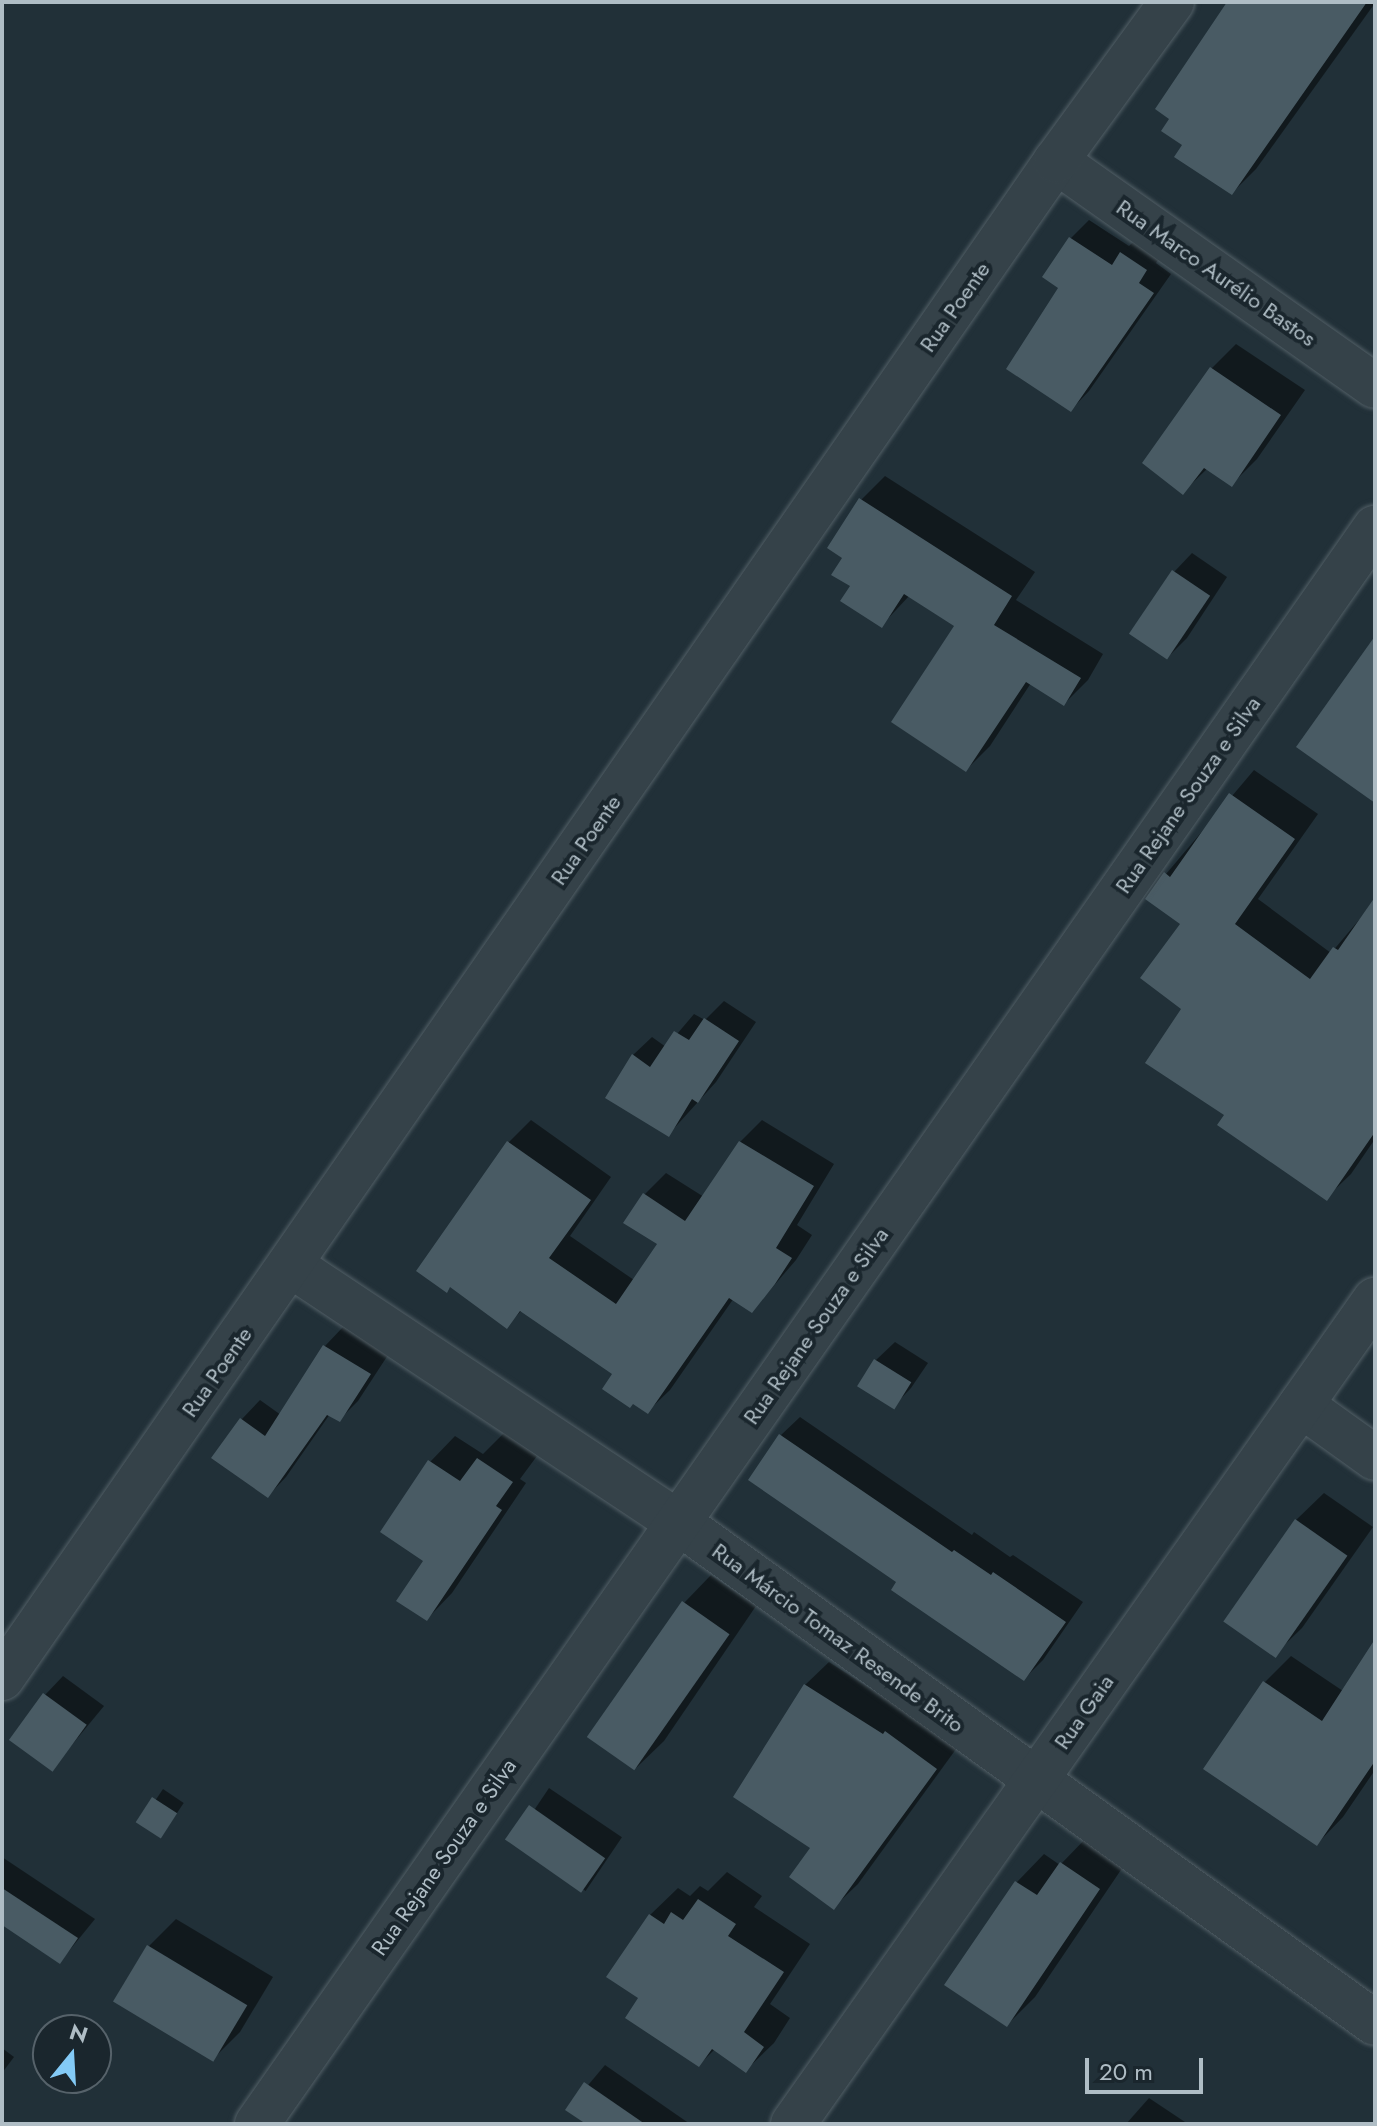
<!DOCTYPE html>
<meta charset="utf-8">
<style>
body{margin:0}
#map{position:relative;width:1377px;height:2126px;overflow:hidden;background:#213038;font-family:Jost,sans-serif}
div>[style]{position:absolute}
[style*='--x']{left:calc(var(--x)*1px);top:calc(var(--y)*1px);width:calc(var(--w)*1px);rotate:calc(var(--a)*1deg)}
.shadow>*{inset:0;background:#0007;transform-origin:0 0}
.building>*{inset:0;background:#495b64;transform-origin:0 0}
.roads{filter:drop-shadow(0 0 2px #525f66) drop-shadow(0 0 2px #525f66)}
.minor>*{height:44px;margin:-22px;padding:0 22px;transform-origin:22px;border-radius:22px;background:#354249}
span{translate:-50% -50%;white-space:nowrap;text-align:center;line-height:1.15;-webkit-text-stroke:8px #1a262d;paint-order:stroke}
.street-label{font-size:22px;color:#afbdc5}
.frame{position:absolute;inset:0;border:4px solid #afbdc5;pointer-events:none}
.north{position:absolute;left:32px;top:2014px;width:80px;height:80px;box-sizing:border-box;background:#1a262d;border:2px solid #56626a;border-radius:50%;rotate:18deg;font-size:22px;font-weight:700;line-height:32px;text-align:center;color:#afbdc5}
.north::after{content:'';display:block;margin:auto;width:28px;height:36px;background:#83caf6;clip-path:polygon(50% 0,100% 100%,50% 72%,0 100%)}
.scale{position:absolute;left:1085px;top:2058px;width:118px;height:36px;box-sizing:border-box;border:4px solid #afbdc5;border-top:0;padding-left:10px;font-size:24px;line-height:28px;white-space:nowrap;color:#afbdc5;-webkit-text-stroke:6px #1a262d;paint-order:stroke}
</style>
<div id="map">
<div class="shadow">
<i style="clip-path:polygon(1233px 2px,1375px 3px,1256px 169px,1232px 193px,1185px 144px)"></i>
<i style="clip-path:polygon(1089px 220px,1129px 246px,1140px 235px,1164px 251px,1156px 263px,1171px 274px,1089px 391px,1071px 410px,1061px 287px,1045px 277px,1071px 238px)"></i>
<i style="clip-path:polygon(1236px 344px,1305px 390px,1257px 459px,1232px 484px,1208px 468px,1183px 492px,1211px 369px)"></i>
<i style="clip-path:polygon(885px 476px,1035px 572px,1016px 600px,1103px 654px,1088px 680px,1064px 704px,1031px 683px,990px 746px,966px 770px,957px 626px,910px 595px,882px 625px,852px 585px,845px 558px,861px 500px)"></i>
<i style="clip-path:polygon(1192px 553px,1227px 577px,1187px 638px,1169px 656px,1174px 572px)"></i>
<i style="clip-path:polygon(1254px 770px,1318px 814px,1258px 899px,1331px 953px,1375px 901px,1375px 1139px,1351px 1174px,1326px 1198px,1227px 1115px,1184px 1008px,1182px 924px,1166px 874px)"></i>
<i style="clip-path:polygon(724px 1001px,756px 1022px,716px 1082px,669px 1134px,633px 1055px,652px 1037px,666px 1047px,694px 1014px,705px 1020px)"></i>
<i style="clip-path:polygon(531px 1120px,611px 1177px,570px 1236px,634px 1280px,660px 1244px,644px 1195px,666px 1173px,704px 1197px,740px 1142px,762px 1120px,834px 1164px,797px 1225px,812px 1235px,796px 1260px,752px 1311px,734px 1298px,670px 1390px,648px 1411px,615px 1373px,522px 1310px,507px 1326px,451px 1285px,419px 1271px,509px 1142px)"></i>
<i style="clip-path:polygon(343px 1327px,388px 1355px,358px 1401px,339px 1420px,330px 1414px,286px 1477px,268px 1496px,214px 1458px,242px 1419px,260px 1400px,281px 1415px,325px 1346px)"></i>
<i style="clip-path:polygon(895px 1342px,928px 1363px,911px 1388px,893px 1407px,861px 1386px,876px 1360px)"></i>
<i style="clip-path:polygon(800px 1417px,972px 1535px,974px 1532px,1010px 1557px,1013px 1555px,1083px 1602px,1043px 1660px,1024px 1679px,899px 1581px,781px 1435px)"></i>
<i style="clip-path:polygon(504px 1433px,537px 1456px,520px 1479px,526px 1483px,452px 1593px,427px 1619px,430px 1462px,455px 1436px,483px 1454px)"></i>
<i style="clip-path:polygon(1324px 1493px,1373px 1527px,1302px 1628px,1274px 1655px,1296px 1520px)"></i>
<i style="clip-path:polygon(711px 1575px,756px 1606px,664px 1741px,636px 1768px,684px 1603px)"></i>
<i style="clip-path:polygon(1375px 1642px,1375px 1770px,1343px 1817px,1317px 1844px,1264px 1683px,1291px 1656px,1343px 1691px)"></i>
<i style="clip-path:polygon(829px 1662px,959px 1745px,858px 1884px,834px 1907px,813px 1847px,805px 1685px)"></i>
<i style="clip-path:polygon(63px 1676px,104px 1706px,52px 1769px,45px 1695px)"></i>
<i style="left:549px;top:1788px;width:88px;height:65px;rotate:34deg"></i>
<i style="left:163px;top:1789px;width:25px;height:40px;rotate:34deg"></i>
<i style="clip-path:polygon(1089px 1835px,1127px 1861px,1035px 1997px,1007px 2025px,947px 1984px,1017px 1882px,1044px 1854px,1060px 1865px)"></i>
<i style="clip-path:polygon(2px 1857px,95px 1919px,60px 1962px,2px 1923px)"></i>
<i style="clip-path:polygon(727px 1872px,762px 1896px,754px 1907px,810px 1944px,770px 2004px,790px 2018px,774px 2043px,746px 2070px,715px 2049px,699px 2065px,641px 1997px,650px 1915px,678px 1888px,690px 1896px,700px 1886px,708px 1891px)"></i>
<i style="clip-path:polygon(176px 1919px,273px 1977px,240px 2032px,212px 2060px,149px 1946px)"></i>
<i style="clip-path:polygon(2px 2048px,14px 2057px,2px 2073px)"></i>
<i style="clip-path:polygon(605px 2065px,690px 2124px,589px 2124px,568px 2109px)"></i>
<i style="clip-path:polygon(1149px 2098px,1188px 2124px,1126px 2124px)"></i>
</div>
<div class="building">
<i style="clip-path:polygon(1227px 2px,1367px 2px,1232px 195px,1174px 157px,1182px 145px,1161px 131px,1169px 119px,1155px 109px)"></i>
<i style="clip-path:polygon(1069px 237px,1112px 265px,1120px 252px,1147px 270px,1139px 283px,1154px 293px,1071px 412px,1006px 369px,1058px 288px,1042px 277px)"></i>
<i style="clip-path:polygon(1210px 367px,1281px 415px,1232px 487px,1204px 468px,1183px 495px,1142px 463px)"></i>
<i style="clip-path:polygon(859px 498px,1012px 596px,994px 625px,1081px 678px,1064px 706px,1026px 682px,966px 772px,891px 722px,954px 626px,904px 594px,882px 628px,840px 601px,850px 586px,831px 575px,842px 558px,827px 548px)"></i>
<i style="left:1172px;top:570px;width:46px;height:77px;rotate:34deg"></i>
<i style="clip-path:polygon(1375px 636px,1375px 803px,1296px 747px)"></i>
<i style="clip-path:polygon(1229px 793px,1295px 839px,1235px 924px,1310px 979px,1333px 947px,1338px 950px,1375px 897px,1375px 1132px,1327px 1201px,1217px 1125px,1224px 1115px,1145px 1063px,1181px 1009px,1140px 978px,1180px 924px,1145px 899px,1164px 872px,1170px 877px)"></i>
<i style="clip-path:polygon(704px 1018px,739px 1041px,698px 1103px,692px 1099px,669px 1137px,605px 1098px,632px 1054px,650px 1067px,674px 1031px,689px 1040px)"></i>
<i style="clip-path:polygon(507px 1141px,591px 1200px,549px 1258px,616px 1304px,657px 1244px,623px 1223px,643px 1193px,685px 1221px,739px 1141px,814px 1186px,776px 1248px,792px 1258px,775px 1284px,752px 1313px,729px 1298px,648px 1414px,633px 1404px,630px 1408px,602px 1389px,612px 1374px,520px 1311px,507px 1329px,450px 1287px,447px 1293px,416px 1271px)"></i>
<i style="clip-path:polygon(323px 1345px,371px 1374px,340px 1422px,327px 1415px,268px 1498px,211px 1458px,240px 1418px,265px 1436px)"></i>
<i style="left:874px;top:1359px;width:44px;height:32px;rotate:32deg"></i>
<i style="clip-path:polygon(779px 1434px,952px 1552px,954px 1550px,991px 1575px,993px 1572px,1066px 1622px,1024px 1681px,891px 1590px,896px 1582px,748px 1480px)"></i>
<i style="clip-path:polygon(477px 1458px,513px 1482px,496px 1506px,502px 1510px,427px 1621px,396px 1601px,423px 1561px,380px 1532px,428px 1460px,460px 1481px)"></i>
<i style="left:1295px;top:1519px;width:64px;height:125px;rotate:35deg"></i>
<i style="left:682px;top:1601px;width:58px;height:166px;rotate:35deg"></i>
<i style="clip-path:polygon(1375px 1639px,1375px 1761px,1317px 1846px,1203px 1769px,1263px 1681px,1322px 1721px)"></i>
<i style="clip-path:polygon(804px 1684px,883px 1734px,885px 1731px,937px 1769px,834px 1910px,789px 1877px,810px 1848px,733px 1797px)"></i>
<i style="left:43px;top:1693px;width:54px;height:58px;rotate:36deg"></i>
<i style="left:152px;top:1797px;width:30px;height:30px;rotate:33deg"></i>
<i style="left:529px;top:1805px;width:93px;height:42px;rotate:35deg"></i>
<i style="clip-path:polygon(1060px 1862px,1100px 1889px,1007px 2027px,944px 1985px,1015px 1881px,1037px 1895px)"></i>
<i style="clip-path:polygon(2px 1888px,78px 1938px,60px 1964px,2px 1925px)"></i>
<i style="clip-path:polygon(698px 1899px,736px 1924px,728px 1936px,784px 1972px,744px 2032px,764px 2047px,746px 2073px,712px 2049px,699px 2067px,625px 2018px,638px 1998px,606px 1977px,649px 1914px,664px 1924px,671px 1912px,683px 1920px)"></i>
<i style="left:147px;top:1945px;width:117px;height:66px;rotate:31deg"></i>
<i style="clip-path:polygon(584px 2082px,645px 2124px,586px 2124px,565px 2110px)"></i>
</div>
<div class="roads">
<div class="minor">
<i style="--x:1056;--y:161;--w:390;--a:35.2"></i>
<i style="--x:292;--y:1266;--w:463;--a:33.6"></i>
<i style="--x:678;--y:1522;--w:858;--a:35.71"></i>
<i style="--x:1301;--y:1405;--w:91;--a:35.6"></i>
<i style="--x:2;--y:1678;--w:1847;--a:-55.21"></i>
<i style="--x:1056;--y:161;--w:197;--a:-53.9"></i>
<i style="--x:257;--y:2124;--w:1949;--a:-54.99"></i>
<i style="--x:793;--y:2124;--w:1009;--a:-54.77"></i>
</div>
</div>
<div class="street-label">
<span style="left:1216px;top:273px;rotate:35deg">Rua Marco Aurélio Bastos</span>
<span style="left:955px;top:307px;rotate:-55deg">Rua Poente</span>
<span style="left:1188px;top:795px;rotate:-55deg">Rua Rejane Souza e Silva</span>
<span style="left:586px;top:840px;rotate:-55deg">Rua Poente</span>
<span style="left:816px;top:1326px;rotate:-55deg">Rua Rejane Souza e Silva</span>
<span style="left:217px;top:1372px;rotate:-55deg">Rua Poente</span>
<span style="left:838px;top:1638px;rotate:36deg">Rua Márcio Tomaz Resende Brito</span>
<span style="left:1084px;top:1712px;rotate:-55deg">Rua Gaia</span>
<span style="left:444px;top:1857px;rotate:-55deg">Rua Rejane Souza e Silva</span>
</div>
<div class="frame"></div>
<div class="north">N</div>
<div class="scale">20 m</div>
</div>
